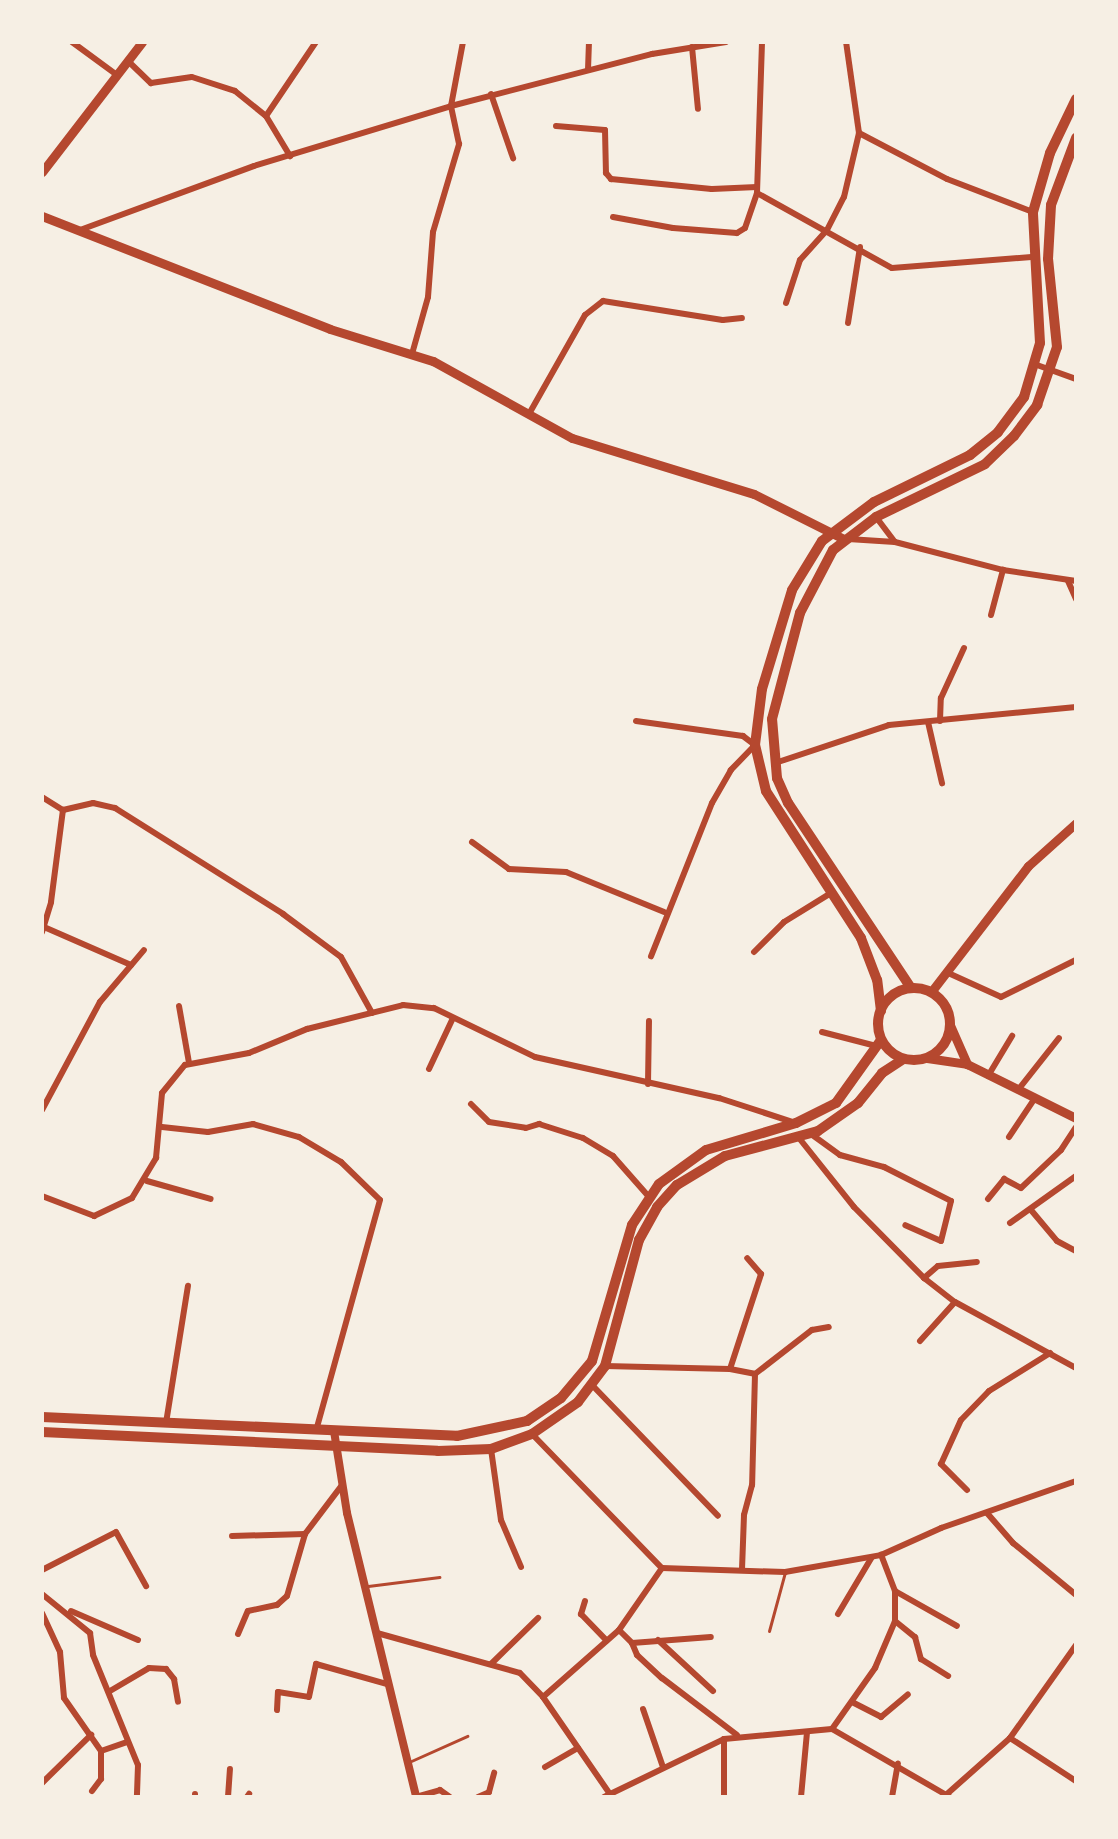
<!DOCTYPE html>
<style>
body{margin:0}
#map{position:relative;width:1118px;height:1839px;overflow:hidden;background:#f6efe4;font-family:Arial,sans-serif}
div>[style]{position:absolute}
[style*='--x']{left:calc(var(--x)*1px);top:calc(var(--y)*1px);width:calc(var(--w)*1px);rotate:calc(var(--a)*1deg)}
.service>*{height:3px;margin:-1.5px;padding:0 1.5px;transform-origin:1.5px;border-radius:1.5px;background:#b5482f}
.minor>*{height:6px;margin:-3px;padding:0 3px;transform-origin:3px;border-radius:3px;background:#b5482f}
.tertiary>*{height:8px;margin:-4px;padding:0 4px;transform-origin:4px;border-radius:4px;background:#b5482f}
.secondary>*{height:9px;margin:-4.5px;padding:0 4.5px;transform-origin:4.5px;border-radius:4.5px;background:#b5482f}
.primary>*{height:10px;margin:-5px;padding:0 5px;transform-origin:5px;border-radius:5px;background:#b5482f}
.primary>.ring{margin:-5px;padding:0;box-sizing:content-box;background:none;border:10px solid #b5482f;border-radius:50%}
span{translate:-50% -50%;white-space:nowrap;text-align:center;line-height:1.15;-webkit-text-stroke:6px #f6efe4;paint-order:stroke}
.frame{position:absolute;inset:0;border:44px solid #f6efe4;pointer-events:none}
</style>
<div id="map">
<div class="service">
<i style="--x:368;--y:1586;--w:72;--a:-7.2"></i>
<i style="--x:769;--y:1631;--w:61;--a:-74.8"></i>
<i style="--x:409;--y:1762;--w:64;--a:-24.1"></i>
</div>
<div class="minor">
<i style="--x:72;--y:42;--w:56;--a:36.3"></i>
<i style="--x:692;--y:47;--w:62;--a:84.5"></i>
<i style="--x:128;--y:61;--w:32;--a:44"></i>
<i style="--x:151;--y:83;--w:41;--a:-8.3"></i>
<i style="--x:192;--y:77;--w:45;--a:18"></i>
<i style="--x:235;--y:91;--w:40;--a:39"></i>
<i style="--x:266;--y:116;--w:47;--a:59"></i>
<i style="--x:588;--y:70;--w:28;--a:-88"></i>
<i style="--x:491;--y:94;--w:68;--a:71"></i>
<i style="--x:266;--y:116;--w:89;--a:-56"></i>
<i style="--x:556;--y:126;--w:49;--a:4.7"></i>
<i style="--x:605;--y:130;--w:43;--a:88.7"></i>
<i style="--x:606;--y:173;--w:8;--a:50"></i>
<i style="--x:611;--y:179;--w:101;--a:5.7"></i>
<i style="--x:712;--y:189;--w:45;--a:-2.5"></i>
<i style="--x:859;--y:133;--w:99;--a:27.6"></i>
<i style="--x:947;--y:179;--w:92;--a:21"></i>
<i style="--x:757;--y:193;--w:154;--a:29.1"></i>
<i style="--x:892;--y:268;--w:140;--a:-4.5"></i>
<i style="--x:613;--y:217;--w:61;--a:10.4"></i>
<i style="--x:673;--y:228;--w:64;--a:4.5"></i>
<i style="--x:737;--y:233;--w:9;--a:-32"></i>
<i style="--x:745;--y:228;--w:37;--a:-71"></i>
<i style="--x:757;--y:193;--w:151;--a:-88.1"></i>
<i style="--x:80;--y:230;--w:185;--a:-20.2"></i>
<i style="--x:254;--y:166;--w:206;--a:-16.9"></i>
<i style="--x:451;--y:106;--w:208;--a:-14.5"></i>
<i style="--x:652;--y:54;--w:75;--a:-9.2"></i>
<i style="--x:786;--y:303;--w:45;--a:-72"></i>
<i style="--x:800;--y:260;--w:40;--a:-48"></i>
<i style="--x:827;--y:230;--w:37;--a:-63"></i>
<i style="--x:844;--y:197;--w:66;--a:-76.8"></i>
<i style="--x:859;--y:133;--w:92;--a:-98.1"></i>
<i style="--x:848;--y:323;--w:77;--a:-81"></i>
<i style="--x:412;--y:354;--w:59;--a:-74.3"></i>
<i style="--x:428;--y:297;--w:65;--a:-85.6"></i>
<i style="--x:433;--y:232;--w:92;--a:-73.5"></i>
<i style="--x:459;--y:144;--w:39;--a:-102"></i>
<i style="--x:451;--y:106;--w:65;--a:-79.4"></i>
<i style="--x:1037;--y:365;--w:41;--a:19.7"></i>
<i style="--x:529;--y:414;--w:114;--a:-60.5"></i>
<i style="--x:585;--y:315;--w:23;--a:-38"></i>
<i style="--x:603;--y:301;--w:121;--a:9"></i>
<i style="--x:723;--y:320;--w:19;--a:-6"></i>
<i style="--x:876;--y:517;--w:31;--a:53"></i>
<i style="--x:848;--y:539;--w:47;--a:3.7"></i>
<i style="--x:895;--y:542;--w:112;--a:14.5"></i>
<i style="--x:1003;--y:570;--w:74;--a:8.6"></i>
<i style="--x:1068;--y:581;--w:20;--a:66"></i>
<i style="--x:991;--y:615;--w:47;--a:-75.1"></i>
<i style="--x:636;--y:721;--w:108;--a:8"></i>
<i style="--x:743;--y:736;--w:15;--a:37"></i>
<i style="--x:755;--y:745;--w:35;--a:134"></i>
<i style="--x:731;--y:770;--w:38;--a:120"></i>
<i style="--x:712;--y:803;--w:165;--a:111.7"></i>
<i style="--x:940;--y:721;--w:23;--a:-88"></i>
<i style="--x:941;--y:698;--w:55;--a:-65.3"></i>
<i style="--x:928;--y:722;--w:63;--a:77.1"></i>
<i style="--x:775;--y:763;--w:120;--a:-18.4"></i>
<i style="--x:889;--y:725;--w:188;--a:-5.5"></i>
<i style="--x:42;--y:797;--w:25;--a:32"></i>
<i style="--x:63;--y:810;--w:31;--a:-13"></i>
<i style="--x:93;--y:803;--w:23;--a:13"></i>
<i style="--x:115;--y:808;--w:199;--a:32.2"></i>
<i style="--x:283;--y:914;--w:72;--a:36.6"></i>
<i style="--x:341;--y:957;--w:64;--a:61"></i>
<i style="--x:472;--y:842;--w:46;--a:36.1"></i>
<i style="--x:509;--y:869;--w:57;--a:3"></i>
<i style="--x:566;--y:872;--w:106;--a:22.2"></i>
<i style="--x:44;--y:927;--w:95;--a:23.6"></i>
<i style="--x:42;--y:932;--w:31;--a:-73"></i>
<i style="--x:51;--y:902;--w:93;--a:-82.6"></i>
<i style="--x:754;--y:952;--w:42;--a:-45"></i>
<i style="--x:784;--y:922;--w:55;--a:-31.7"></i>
<i style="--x:946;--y:972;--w:60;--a:24.4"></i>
<i style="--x:1001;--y:997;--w:84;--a:-26.3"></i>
<i style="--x:179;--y:1006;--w:58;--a:80"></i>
<i style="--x:822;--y:1032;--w:56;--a:14.5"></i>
<i style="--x:429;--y:1069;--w:56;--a:-64.8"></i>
<i style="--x:988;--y:1076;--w:47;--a:-59"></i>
<i style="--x:648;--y:1084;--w:63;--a:-89.1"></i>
<i style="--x:1018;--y:1090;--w:66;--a:-51.7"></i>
<i style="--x:471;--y:1104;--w:25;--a:45"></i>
<i style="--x:489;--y:1122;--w:37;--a:9"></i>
<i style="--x:526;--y:1128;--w:14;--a:-17"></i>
<i style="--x:539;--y:1124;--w:46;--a:17.7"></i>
<i style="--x:583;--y:1138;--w:35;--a:31"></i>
<i style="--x:613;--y:1156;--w:55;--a:48.7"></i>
<i style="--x:42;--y:1110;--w:123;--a:-61.8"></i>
<i style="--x:100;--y:1002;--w:68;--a:-49.8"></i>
<i style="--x:162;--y:1127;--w:46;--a:6.2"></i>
<i style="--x:208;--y:1132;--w:46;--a:-10.1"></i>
<i style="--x:253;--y:1124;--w:48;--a:15.8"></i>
<i style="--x:299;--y:1137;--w:49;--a:30.8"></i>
<i style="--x:341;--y:1162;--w:54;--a:44.3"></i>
<i style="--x:380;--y:1200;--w:239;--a:105.5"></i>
<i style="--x:811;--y:1134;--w:36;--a:36"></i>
<i style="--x:840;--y:1155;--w:46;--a:15.3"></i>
<i style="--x:884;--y:1167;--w:75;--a:26.9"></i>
<i style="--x:951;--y:1201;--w:41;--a:104"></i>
<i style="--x:941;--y:1241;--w:39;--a:-156"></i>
<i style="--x:1009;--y:1137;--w:47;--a:-56.3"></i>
<i style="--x:799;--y:1138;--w:88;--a:51.4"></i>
<i style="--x:854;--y:1207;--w:100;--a:45.4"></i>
<i style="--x:924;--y:1278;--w:39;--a:38"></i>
<i style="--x:955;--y:1302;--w:138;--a:28.6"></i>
<i style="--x:147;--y:1181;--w:66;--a:15.7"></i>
<i style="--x:42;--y:1196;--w:56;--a:21"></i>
<i style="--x:94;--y:1216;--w:42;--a:-25.3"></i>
<i style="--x:132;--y:1198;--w:47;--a:-59"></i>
<i style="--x:156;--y:1158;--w:65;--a:-84.7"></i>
<i style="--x:162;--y:1093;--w:36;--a:-51"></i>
<i style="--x:185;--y:1065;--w:65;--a:-10.6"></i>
<i style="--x:249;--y:1053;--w:63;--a:-22.5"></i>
<i style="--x:307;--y:1029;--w:99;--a:-14"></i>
<i style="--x:403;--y:1005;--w:31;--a:6"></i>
<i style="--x:434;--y:1008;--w:112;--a:25.9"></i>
<i style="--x:535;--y:1057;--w:189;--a:12.6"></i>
<i style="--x:719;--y:1098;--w:81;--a:18"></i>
<i style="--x:988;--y:1199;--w:26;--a:-51"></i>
<i style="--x:1004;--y:1179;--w:19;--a:28"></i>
<i style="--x:1021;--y:1188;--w:55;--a:-43.5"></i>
<i style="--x:1061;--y:1150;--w:27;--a:-57"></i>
<i style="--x:1031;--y:1210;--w:40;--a:50"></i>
<i style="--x:1057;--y:1241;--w:21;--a:28"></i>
<i style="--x:1010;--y:1223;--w:81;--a:-35.5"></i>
<i style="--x:924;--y:1278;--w:18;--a:-41"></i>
<i style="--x:938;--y:1266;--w:39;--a:-6"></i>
<i style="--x:920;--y:1341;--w:52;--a:-48.1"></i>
<i style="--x:605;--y:1366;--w:125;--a:1.4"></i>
<i style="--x:730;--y:1369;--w:25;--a:11"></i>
<i style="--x:755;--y:1374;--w:111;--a:91.5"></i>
<i style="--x:752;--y:1485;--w:31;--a:105"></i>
<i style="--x:744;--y:1515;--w:54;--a:92.1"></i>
<i style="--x:730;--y:1369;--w:100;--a:-71.9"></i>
<i style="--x:761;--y:1274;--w:21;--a:-131"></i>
<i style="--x:755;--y:1374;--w:72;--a:-37.7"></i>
<i style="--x:812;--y:1330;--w:17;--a:-10"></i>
<i style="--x:593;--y:1386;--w:180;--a:46.1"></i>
<i style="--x:166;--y:1423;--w:139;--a:-80.9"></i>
<i style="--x:532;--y:1434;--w:187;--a:45.9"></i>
<i style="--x:662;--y:1568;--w:123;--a:1.9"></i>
<i style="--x:785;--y:1572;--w:97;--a:-10"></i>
<i style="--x:881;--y:1555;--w:66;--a:-24.2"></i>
<i style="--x:941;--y:1528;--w:143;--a:-19.2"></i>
<i style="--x:491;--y:1449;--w:72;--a:82"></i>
<i style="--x:501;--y:1520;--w:51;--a:66.9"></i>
<i style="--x:967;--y:1490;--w:37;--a:-135"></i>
<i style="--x:941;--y:1464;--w:48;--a:-65.6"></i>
<i style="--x:961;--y:1420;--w:40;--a:-46"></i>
<i style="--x:989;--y:1391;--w:72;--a:-31.9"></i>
<i style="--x:987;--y:1513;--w:40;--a:49"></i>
<i style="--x:1013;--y:1543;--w:82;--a:39.5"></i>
<i style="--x:232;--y:1536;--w:73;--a:-1.6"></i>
<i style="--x:42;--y:1570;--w:83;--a:-27.2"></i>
<i style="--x:116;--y:1532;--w:62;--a:60.9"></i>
<i style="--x:895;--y:1591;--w:71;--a:29.4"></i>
<i style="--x:42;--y:1594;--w:62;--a:39.1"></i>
<i style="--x:90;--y:1633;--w:22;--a:82"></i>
<i style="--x:93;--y:1655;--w:119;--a:67.8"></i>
<i style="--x:138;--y:1765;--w:32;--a:92"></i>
<i style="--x:585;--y:1601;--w:14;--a:107"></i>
<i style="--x:581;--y:1614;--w:37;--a:46"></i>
<i style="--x:71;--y:1611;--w:73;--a:23.4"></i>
<i style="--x:42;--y:1613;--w:43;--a:65.2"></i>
<i style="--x:60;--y:1652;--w:46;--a:85"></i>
<i style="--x:64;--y:1698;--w:65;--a:55.1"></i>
<i style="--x:838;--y:1614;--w:66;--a:-59.2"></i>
<i style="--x:895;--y:1621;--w:26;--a:39"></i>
<i style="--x:915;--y:1637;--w:23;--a:75"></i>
<i style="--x:921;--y:1659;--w:32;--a:32"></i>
<i style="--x:619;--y:1630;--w:18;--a:45"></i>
<i style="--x:632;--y:1643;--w:79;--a:-4.3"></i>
<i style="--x:377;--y:1633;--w:148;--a:15.6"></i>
<i style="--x:520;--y:1673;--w:33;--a:46"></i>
<i style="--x:543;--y:1697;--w:121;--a:55.4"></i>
<i style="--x:238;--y:1634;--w:25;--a:-67"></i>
<i style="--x:248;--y:1611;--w:30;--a:-12"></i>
<i style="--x:277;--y:1605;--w:13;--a:-42"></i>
<i style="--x:287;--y:1596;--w:65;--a:-73.8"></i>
<i style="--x:305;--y:1534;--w:61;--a:-52.9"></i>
<i style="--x:658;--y:1640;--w:75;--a:42.8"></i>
<i style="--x:632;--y:1643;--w:13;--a:67"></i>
<i style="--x:637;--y:1655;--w:34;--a:43"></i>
<i style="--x:662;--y:1678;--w:94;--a:37.2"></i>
<i style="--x:491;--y:1664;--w:66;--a:-44.4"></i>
<i style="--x:110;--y:1691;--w:45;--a:-30.5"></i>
<i style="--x:149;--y:1668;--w:17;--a:3"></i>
<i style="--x:166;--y:1669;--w:13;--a:51"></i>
<i style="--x:174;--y:1679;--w:23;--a:80"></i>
<i style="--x:543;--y:1697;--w:101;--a:-41.4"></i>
<i style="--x:619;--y:1630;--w:75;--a:-55.3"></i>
<i style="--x:852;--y:1702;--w:33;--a:27"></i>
<i style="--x:881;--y:1717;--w:35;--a:-40"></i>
<i style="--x:643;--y:1709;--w:61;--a:71"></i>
<i style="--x:277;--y:1710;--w:18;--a:-87"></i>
<i style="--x:278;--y:1692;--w:31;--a:9"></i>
<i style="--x:309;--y:1697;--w:34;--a:-78"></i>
<i style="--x:316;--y:1664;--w:74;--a:15.7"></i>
<i style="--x:832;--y:1729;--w:75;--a:-54.8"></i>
<i style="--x:875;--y:1668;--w:51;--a:-66.9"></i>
<i style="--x:895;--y:1621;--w:30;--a:-90"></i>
<i style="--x:895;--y:1591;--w:39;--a:-111"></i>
<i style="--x:1010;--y:1738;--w:79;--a:33.1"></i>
<i style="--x:545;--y:1767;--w:38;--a:-30"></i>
<i style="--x:42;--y:1783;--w:69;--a:-44.4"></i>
<i style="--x:92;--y:1791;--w:15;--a:-53"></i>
<i style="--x:101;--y:1779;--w:28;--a:-90"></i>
<i style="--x:101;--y:1751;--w:28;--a:-19"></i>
<i style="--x:947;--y:1794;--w:84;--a:-41.6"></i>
<i style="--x:1010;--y:1738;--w:114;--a:-54.6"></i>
<i style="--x:195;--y:1797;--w:3;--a:-90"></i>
<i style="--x:228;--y:1797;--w:28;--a:-86"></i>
<i style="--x:247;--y:1797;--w:4;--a:-56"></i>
<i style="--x:416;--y:1797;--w:25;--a:-16"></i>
<i style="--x:440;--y:1790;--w:12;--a:35"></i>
<i style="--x:478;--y:1797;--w:12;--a:-24"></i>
<i style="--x:489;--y:1792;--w:20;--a:-75"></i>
<i style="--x:604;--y:1797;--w:133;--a:-25.8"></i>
<i style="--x:724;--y:1739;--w:108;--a:-5.3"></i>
<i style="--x:832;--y:1729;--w:136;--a:30"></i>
<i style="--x:724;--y:1797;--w:58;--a:-90"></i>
<i style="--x:801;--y:1797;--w:65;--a:-84.7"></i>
<i style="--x:892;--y:1797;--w:34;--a:-80"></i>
</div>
<div class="tertiary">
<i style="--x:334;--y:1431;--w:83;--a:81"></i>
<i style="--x:347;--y:1513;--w:292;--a:76.3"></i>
</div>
<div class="secondary">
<i style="--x:42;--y:172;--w:164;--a:-52.4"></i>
<i style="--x:42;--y:216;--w:309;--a:21.4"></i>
<i style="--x:330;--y:329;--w:108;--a:17.3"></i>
<i style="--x:433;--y:361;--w:159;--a:29"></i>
<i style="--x:572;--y:438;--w:190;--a:17.1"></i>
<i style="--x:754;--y:494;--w:101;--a:26.6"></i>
<i style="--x:931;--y:992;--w:159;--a:-52.4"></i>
<i style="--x:1028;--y:866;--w:64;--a:-41.9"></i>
<i style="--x:950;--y:1025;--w:43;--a:66.4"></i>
<i style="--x:927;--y:1058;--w:40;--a:8.5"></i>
<i style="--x:967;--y:1064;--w:122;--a:26.4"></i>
</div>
<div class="primary">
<i style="--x:911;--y:988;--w:222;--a:-123.6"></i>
<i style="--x:788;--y:803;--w:27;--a:-114"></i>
<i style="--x:777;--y:778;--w:59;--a:-94.8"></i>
<i style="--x:772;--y:719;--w:110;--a:-75.2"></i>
<i style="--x:800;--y:613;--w:71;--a:-62.4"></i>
<i style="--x:833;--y:550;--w:54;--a:-37.5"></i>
<i style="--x:876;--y:517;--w:121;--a:-25.9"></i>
<i style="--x:985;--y:464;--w:40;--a:-44"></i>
<i style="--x:1014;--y:436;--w:39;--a:-53"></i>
<i style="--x:1037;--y:405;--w:61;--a:-71"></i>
<i style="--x:1057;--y:347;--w:88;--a:-95.8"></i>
<i style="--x:1048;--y:259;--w:54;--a:-86.8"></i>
<i style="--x:1051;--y:205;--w:72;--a:-69.5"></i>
<i class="ring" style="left:878px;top:988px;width:62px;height:62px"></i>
<i style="--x:881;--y:1011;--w:31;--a:-97"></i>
<i style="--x:877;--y:980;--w:45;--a:-110.9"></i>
<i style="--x:861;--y:938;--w:175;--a:-122.9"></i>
<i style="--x:766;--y:791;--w:47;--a:-103.4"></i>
<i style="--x:755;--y:745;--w:56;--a:-82.9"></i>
<i style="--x:762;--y:689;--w:103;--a:-73.1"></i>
<i style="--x:792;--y:590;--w:57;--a:-58.5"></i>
<i style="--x:822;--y:541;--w:65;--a:-36.9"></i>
<i style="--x:874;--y:502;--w:107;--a:-26.1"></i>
<i style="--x:970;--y:455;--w:36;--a:-39"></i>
<i style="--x:998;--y:432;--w:44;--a:-53.4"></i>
<i style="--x:1024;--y:397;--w:56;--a:-73.5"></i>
<i style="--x:1040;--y:343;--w:131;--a:-93.1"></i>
<i style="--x:1033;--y:212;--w:61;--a:-73.9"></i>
<i style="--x:1050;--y:153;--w:60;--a:-64.3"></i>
<i style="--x:42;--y:1417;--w:415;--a:2.6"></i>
<i style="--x:457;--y:1436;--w:72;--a:-12.1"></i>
<i style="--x:527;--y:1421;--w:41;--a:-34.1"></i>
<i style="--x:561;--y:1398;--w:48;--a:-50"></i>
<i style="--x:592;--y:1361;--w:142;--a:-73.6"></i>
<i style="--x:632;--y:1225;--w:49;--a:-56.6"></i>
<i style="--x:659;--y:1184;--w:58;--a:-35.9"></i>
<i style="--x:706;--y:1150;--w:94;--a:-16.7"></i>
<i style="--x:796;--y:1123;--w:45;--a:-26.6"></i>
<i style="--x:836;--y:1103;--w:77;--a:-54.5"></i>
<i style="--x:42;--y:1432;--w:396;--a:2.7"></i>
<i style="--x:438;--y:1451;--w:53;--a:-2.2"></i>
<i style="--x:491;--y:1449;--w:44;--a:-20.1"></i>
<i style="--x:532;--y:1434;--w:56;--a:-34.8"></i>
<i style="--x:578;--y:1402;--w:45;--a:-53.1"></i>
<i style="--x:605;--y:1366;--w:131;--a:-74.9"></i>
<i style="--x:639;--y:1240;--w:38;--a:-61"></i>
<i style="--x:657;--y:1207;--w:30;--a:-48"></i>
<i style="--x:677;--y:1185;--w:56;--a:-31.1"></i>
<i style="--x:725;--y:1156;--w:96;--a:-15"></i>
<i style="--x:818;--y:1131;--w:49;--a:-35"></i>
<i style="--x:858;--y:1103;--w:38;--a:-51"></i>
<i style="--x:882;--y:1073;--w:24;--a:-33"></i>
</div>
<div class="frame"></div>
</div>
